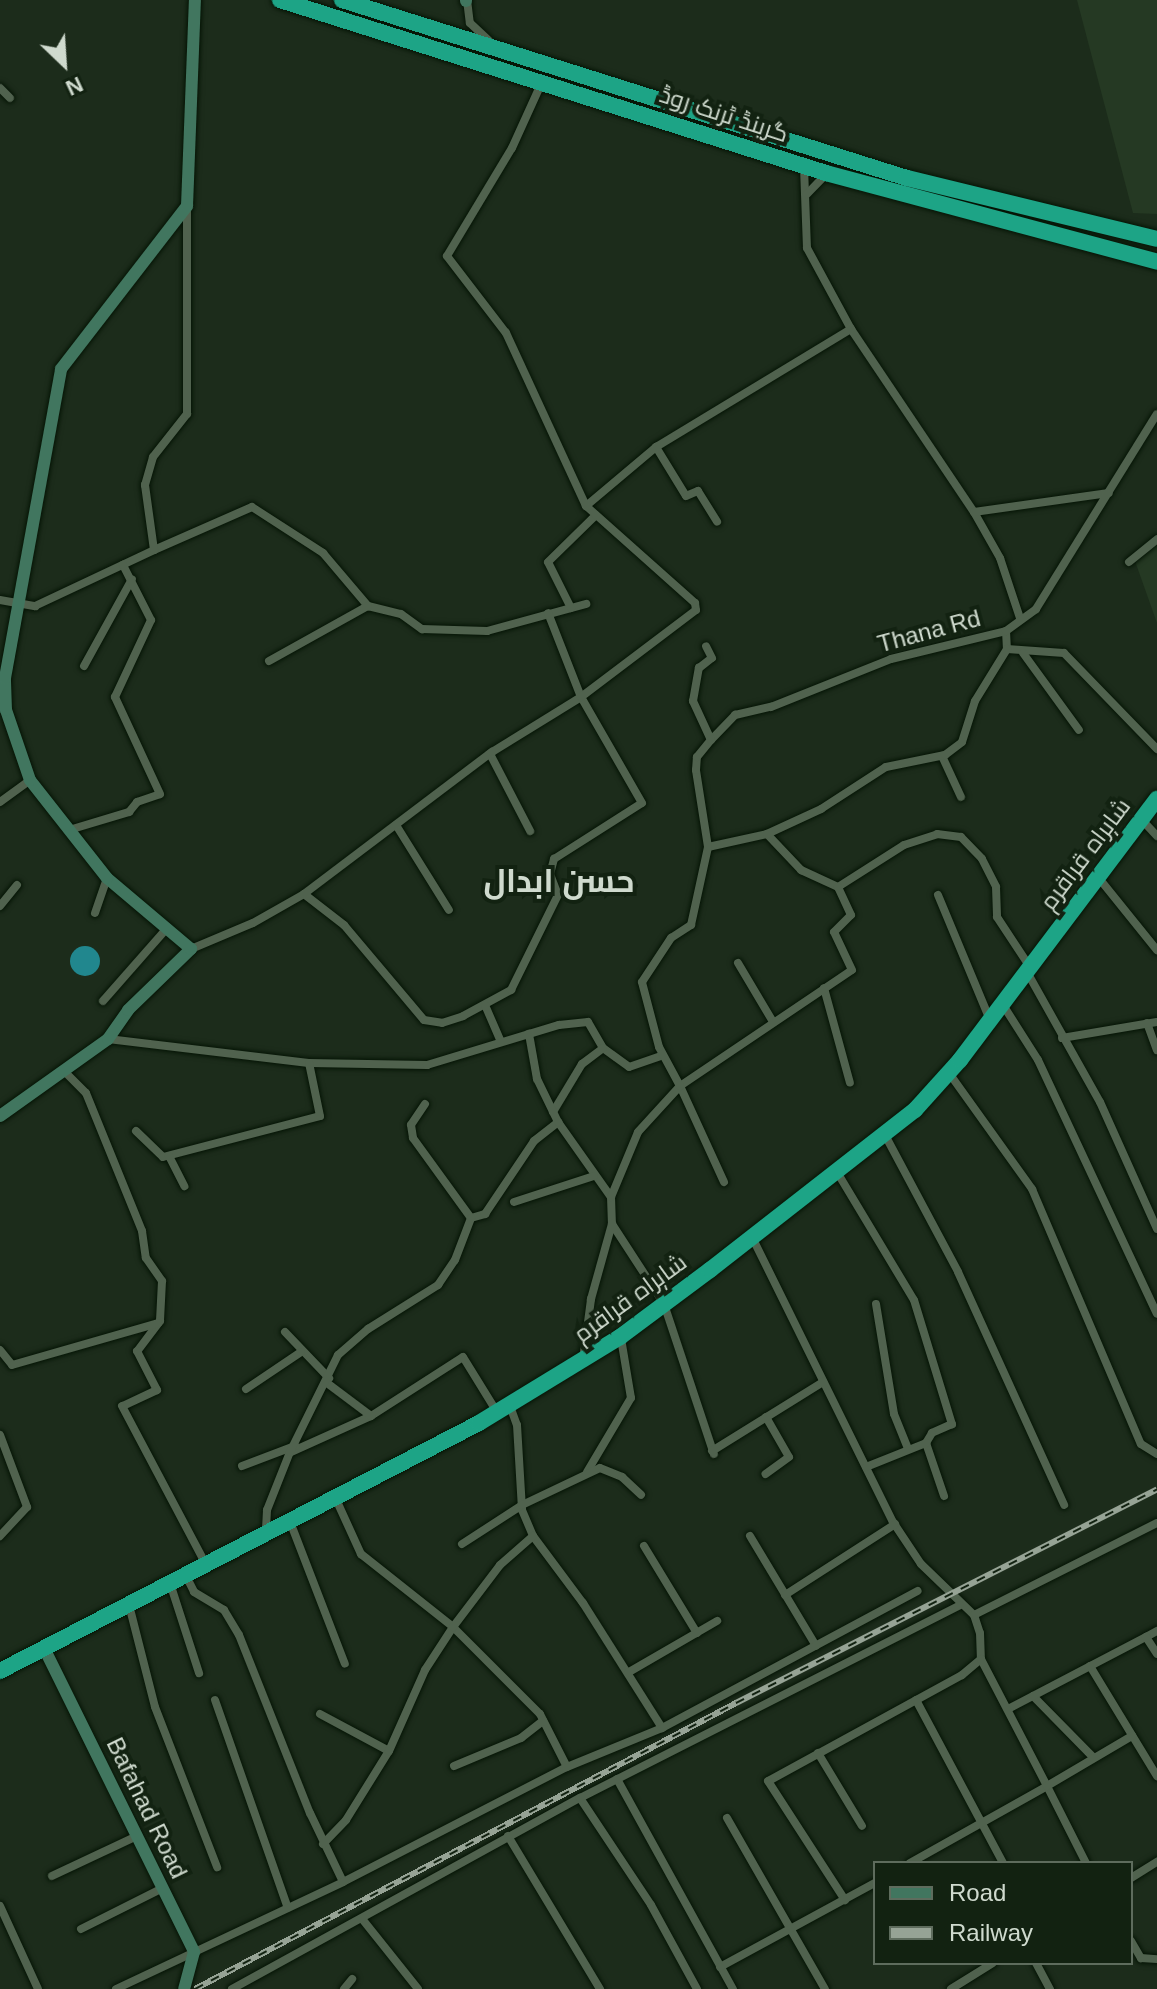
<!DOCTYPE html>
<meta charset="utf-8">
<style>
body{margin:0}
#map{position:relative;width:1157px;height:1989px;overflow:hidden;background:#1c2c1b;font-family:Arial,Cairo,sans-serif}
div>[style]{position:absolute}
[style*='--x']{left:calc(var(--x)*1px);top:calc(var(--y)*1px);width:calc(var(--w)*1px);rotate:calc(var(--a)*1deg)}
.built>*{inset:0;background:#253923}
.water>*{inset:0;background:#21878e}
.round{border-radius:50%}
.roads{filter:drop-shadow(0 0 2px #051405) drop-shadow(0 0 2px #051405)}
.street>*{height:8px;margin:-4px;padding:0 4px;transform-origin:4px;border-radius:4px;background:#50624e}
.secondary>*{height:12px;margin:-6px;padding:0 6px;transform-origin:6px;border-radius:6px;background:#41765f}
.highway>*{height:16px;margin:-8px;padding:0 8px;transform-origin:8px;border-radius:8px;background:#1da486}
.rail>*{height:6px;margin-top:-3px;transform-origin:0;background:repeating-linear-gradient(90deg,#122211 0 9px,#96a395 0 18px);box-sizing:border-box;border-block:2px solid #96a395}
span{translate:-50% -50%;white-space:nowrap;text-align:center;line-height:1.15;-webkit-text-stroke:8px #122211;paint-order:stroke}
.street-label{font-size:24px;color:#cfdace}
.district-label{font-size:32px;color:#cfdace;font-weight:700}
.legend{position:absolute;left:873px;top:1861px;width:260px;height:104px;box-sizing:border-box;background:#122211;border:2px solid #5e6c5d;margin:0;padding:10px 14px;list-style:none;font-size:24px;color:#cfdace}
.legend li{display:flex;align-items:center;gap:16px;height:40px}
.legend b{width:40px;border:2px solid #5e6c5d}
.north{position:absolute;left:24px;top:24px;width:80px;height:80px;-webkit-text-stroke:6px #122211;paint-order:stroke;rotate:155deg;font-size:22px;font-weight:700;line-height:32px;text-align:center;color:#cfdace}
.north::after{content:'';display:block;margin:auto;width:28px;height:36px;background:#cfdace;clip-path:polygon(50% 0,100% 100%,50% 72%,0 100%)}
</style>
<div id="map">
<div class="built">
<i style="clip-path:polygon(1077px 0,1157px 0,1157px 214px,1133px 213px)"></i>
<i style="clip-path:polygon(1157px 543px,1157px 623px,1135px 561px)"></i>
</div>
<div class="water">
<i class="round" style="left:70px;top:946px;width:30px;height:30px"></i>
</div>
<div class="roads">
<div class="street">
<i style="--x:467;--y:0;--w:23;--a:83"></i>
<i style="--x:470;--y:23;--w:26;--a:43"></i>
<i style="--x:0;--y:88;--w:14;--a:45"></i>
<i style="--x:804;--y:167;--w:81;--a:87.9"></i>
<i style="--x:807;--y:248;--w:92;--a:61.5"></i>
<i style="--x:851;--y:329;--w:220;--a:56.1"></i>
<i style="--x:974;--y:512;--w:53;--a:60.5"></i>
<i style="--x:1000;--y:558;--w:63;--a:71.6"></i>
<i style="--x:807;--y:194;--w:28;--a:-46"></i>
<i style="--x:656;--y:447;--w:57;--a:58.5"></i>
<i style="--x:686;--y:496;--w:13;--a:-23"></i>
<i style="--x:698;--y:491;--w:36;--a:58"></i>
<i style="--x:586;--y:506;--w:92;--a:-40.1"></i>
<i style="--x:656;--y:447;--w:228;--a:-31.2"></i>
<i style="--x:974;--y:512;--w:136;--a:-8"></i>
<i style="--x:154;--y:550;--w:107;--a:-23.7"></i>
<i style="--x:252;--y:507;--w:85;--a:32.9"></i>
<i style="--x:323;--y:553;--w:70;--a:49.7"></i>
<i style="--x:368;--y:606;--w:34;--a:14"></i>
<i style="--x:401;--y:614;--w:26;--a:36"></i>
<i style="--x:422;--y:629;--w:65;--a:1.8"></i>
<i style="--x:487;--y:631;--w:103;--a:-15.3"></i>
<i style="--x:1129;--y:562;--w:36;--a:-39"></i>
<i style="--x:0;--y:600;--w:36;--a:10"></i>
<i style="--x:35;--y:606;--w:132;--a:-25.2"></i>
<i style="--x:154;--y:550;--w:66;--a:-97.9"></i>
<i style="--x:145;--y:485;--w:29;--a:-74"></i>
<i style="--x:153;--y:457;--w:55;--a:-51.7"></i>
<i style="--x:187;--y:414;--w:207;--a:-90"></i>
<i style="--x:571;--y:608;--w:51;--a:-116.6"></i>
<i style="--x:548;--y:562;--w:67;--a:-44.4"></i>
<i style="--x:1006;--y:631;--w:18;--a:87"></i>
<i style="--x:1007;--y:649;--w:57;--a:4"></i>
<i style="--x:1064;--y:653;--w:134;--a:45.9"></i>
<i style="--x:1023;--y:653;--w:95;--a:54"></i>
<i style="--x:269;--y:661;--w:113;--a:-29.1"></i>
<i style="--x:84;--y:666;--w:99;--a:-61.1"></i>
<i style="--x:711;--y:740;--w:35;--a:-46"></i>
<i style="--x:735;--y:715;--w:37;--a:-13"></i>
<i style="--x:771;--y:707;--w:129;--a:-21.8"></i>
<i style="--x:891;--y:659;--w:118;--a:-13.7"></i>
<i style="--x:1006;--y:631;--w:37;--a:-36"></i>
<i style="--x:1036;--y:609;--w:229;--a:-58.2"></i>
<i style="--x:490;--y:754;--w:87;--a:62.5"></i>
<i style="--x:942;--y:756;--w:45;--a:65.1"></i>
<i style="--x:0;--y:802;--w:37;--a:-36"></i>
<i style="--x:1142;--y:820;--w:22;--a:47"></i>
<i style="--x:396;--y:825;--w:100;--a:58.1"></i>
<i style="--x:69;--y:830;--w:63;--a:-16.7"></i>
<i style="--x:129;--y:812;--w:13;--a:-51"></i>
<i style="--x:137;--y:802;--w:24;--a:-19"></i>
<i style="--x:160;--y:794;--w:107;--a:-114.9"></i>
<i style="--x:115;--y:697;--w:85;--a:-64.9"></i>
<i style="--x:151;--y:620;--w:62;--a:-117"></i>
<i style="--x:767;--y:834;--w:50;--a:46.6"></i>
<i style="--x:801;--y:870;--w:41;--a:24.7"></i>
<i style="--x:838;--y:887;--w:78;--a:-32.5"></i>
<i style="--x:904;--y:845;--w:35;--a:-18"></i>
<i style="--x:937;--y:834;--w:24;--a:7"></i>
<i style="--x:961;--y:837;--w:30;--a:46"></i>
<i style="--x:982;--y:859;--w:31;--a:63"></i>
<i style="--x:996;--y:887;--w:30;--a:88"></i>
<i style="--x:997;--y:917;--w:60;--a:56.6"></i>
<i style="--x:708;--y:847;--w:60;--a:-12.4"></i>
<i style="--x:767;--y:834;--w:60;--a:-24.8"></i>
<i style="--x:821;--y:809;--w:77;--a:-32.9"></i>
<i style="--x:886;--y:767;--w:60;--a:-11.5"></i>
<i style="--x:945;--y:755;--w:21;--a:-37"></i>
<i style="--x:962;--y:742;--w:43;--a:-72.4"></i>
<i style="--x:975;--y:701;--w:61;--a:-58.4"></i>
<i style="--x:1098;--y:877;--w:94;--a:51.1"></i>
<i style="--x:304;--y:894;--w:51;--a:37.8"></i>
<i style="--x:344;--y:925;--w:124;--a:49.9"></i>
<i style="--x:424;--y:1020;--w:18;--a:9"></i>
<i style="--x:442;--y:1023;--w:22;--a:-18"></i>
<i style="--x:463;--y:1016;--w:55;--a:-28.4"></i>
<i style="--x:511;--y:990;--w:106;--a:-63.7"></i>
<i style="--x:558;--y:895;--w:22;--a:-111"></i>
<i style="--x:550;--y:874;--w:16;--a:-75"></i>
<i style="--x:554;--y:859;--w:104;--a:-32.5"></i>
<i style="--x:642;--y:803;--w:122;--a:-119.9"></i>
<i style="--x:581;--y:697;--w:90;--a:-111.4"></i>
<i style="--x:938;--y:895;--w:135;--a:67.4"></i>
<i style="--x:0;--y:906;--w:27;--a:-51"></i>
<i style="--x:95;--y:913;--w:37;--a:-71"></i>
<i style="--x:191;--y:949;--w:67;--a:-22.8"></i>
<i style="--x:253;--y:923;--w:59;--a:-29.6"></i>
<i style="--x:304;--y:894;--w:236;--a:-37.1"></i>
<i style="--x:492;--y:752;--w:105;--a:-31.7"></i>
<i style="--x:581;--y:697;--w:144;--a:-37.1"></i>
<i style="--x:696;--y:610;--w:7;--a:-98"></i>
<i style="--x:695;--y:603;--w:146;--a:-138.3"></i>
<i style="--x:586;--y:506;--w:191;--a:-114.8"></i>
<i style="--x:506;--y:333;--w:97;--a:-127.5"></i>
<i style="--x:447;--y:256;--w:126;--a:-59"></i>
<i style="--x:512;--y:148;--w:70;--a:-65.6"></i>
<i style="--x:738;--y:963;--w:69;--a:59.3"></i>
<i style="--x:1027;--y:972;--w:149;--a:60.7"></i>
<i style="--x:1100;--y:1102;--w:139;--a:65.8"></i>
<i style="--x:824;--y:988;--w:98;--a:74.7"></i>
<i style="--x:103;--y:1001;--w:98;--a:-48.7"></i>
<i style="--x:485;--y:1005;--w:40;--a:66.6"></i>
<i style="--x:1003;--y:1005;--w:65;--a:57.5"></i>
<i style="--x:1038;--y:1060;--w:280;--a:64.9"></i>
<i style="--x:1147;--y:1023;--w:29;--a:70"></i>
<i style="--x:1062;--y:1038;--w:96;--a:-9.6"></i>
<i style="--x:108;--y:1039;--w:202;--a:6.8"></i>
<i style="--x:309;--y:1063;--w:118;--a:1"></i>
<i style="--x:427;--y:1065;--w:138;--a:-16.9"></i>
<i style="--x:559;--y:1025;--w:29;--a:-6"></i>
<i style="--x:588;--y:1022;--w:30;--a:60"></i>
<i style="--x:603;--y:1048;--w:32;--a:36"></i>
<i style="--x:629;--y:1067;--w:36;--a:-19"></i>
<i style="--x:66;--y:1073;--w:28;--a:45"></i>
<i style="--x:86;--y:1093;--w:149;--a:67.9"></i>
<i style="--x:142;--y:1231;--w:27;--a:82"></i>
<i style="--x:146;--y:1258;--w:28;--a:55"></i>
<i style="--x:162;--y:1281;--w:40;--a:92.9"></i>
<i style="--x:160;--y:1321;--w:38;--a:127"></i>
<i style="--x:137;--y:1351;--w:44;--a:62.9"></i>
<i style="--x:157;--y:1390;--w:38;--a:155"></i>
<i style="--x:122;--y:1406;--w:175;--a:62.1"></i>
<i style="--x:949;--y:1073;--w:143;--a:54.4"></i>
<i style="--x:1032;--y:1189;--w:277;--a:66.9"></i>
<i style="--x:1141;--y:1444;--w:19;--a:32"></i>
<i style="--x:425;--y:1104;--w:25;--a:124"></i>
<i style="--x:411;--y:1125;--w:13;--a:81"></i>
<i style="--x:413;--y:1138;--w:99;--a:54.1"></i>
<i style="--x:553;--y:1112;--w:56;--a:-58.9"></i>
<i style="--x:582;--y:1064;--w:26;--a:-37"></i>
<i style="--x:558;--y:1122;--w:92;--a:54.8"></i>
<i style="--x:611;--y:1197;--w:27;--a:88"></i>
<i style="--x:612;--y:1224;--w:95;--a:57"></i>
<i style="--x:664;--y:1304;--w:158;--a:71.6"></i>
<i style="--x:136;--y:1131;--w:37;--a:44"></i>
<i style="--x:163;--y:1157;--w:162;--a:-14.6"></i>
<i style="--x:320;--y:1116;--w:54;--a:-101.7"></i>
<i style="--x:885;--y:1135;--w:155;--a:61.9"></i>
<i style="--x:958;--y:1272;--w:256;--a:65.5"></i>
<i style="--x:169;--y:1156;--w:34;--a:63"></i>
<i style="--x:837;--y:1172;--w:149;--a:59"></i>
<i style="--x:914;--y:1300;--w:130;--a:73"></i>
<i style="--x:952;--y:1424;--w:22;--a:156"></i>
<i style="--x:932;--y:1433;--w:12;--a:121"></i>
<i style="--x:926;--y:1443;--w:56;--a:71.2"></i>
<i style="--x:724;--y:1182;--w:106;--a:-114.6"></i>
<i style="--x:680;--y:1086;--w:207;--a:-34"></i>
<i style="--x:852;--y:970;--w:42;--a:-115.3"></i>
<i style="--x:834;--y:932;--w:24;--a:-45"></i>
<i style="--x:851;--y:915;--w:31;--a:-115"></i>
<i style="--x:611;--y:1197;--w:70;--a:-67.4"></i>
<i style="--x:638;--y:1132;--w:62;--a:-47.6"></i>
<i style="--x:680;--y:1086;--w:44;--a:-118.3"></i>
<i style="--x:659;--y:1047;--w:67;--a:-104.7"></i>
<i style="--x:642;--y:982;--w:53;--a:-56.6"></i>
<i style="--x:671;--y:938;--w:24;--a:-33"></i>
<i style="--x:691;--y:925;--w:80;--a:-77.7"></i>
<i style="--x:708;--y:847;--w:78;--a:-98.9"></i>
<i style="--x:696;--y:770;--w:13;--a:-86"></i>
<i style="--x:697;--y:757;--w:22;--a:-51"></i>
<i style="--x:711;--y:740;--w:43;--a:-114.8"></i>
<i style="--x:693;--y:701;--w:34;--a:-80"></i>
<i style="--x:699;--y:668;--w:16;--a:-38"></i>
<i style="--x:712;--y:658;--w:13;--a:-117"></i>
<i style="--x:514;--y:1202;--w:84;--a:-18"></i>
<i style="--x:471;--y:1218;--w:15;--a:-16"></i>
<i style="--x:485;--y:1214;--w:88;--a:-56.1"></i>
<i style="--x:534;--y:1141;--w:31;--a:-38"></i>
<i style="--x:558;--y:1122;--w:48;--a:-116"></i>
<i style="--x:537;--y:1079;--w:46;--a:-100.1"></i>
<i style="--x:752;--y:1237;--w:318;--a:63.7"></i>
<i style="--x:893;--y:1522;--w:50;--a:56.3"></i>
<i style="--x:921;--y:1564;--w:74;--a:43.9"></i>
<i style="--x:974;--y:1615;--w:19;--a:72"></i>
<i style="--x:980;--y:1633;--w:26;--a:88"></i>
<i style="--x:981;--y:1659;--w:25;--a:140"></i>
<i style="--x:962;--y:1675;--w:221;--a:151.3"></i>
<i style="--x:768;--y:1781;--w:142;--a:57.1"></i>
<i style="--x:876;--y:1304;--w:111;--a:80.7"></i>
<i style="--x:894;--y:1414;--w:38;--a:68"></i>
<i style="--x:285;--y:1332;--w:64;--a:46.3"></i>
<i style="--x:0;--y:1350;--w:19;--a:51"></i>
<i style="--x:12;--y:1365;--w:152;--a:-16"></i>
<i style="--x:583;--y:1360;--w:62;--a:-82.5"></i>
<i style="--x:591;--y:1299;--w:78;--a:-74.4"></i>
<i style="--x:246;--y:1389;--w:66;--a:-33.9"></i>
<i style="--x:510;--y:1406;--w:20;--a:70"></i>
<i style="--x:517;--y:1425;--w:85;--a:86.6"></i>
<i style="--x:522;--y:1510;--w:28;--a:67"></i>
<i style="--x:533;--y:1536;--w:84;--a:53.3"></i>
<i style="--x:583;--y:1603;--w:148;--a:57.7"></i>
<i style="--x:371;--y:1416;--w:109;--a:-32.7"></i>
<i style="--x:463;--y:1357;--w:65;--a:58.3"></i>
<i style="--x:766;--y:1417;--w:46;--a:60.1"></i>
<i style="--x:789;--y:1457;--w:29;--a:144"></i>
<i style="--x:0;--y:1435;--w:77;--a:69.4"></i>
<i style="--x:27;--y:1507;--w:40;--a:133"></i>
<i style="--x:712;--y:1451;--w:131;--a:-31.9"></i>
<i style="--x:291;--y:1452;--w:88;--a:-24.2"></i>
<i style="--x:371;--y:1416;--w:55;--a:-143.1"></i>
<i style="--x:242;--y:1466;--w:57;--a:-20.7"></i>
<i style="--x:866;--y:1467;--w:65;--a:-21.8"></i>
<i style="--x:587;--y:1472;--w:86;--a:-59.3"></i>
<i style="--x:631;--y:1398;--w:61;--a:-99.5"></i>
<i style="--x:335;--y:1497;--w:63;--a:65.5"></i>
<i style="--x:361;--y:1554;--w:117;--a:38.4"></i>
<i style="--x:453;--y:1627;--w:123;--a:45"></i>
<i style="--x:540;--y:1714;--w:59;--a:63"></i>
<i style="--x:289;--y:1519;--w:155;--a:68.9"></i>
<i style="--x:266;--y:1529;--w:19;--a:-87"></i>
<i style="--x:267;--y:1510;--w:62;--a:-68.4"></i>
<i style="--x:290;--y:1452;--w:108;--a:-63.7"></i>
<i style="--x:338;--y:1355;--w:40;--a:-41"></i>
<i style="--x:368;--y:1329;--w:83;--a:-32.2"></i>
<i style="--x:438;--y:1285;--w:30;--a:-56"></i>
<i style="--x:455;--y:1260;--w:45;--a:-69.1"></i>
<i style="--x:750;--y:1536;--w:128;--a:59"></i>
<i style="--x:462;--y:1544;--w:72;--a:-33"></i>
<i style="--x:522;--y:1505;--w:86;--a:-25.4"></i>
<i style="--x:600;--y:1468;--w:24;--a:22"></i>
<i style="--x:622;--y:1477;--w:26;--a:43"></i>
<i style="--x:644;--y:1546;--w:102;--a:58.7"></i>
<i style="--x:184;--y:1572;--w:22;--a:63"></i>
<i style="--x:194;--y:1592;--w:35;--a:31"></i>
<i style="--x:224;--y:1610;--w:29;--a:59"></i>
<i style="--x:239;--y:1635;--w:192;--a:68.3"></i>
<i style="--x:310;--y:1813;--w:76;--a:64.4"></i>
<i style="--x:169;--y:1580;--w:98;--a:72.1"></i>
<i style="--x:785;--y:1595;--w:131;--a:-32.8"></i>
<i style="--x:128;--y:1601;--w:109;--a:75.7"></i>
<i style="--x:155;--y:1707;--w:172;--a:68.8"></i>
<i style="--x:974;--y:1615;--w:205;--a:-26.7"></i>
<i style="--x:1146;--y:1637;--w:13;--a:-29"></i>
<i style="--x:1090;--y:1666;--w:129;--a:58.7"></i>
<i style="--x:629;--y:1672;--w:102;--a:-30.1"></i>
<i style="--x:1033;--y:1696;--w:86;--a:45.5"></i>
<i style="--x:215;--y:1700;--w:220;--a:70.7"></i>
<i style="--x:916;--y:1700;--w:185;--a:61.9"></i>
<i style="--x:1008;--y:1709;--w:156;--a:-27.6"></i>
<i style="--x:1146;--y:1637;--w:20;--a:57"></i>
<i style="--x:320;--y:1714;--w:78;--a:28.2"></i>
<i style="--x:818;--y:1753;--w:85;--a:58.9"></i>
<i style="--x:454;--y:1766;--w:73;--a:-22.7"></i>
<i style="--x:521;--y:1738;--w:28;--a:-38"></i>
<i style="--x:617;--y:1779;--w:240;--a:61.1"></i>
<i style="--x:580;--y:1798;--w:128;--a:56.4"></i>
<i style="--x:651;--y:1905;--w:96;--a:61.3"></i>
<i style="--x:727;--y:1818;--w:197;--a:60.2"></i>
<i style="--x:508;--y:1836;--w:179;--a:59"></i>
<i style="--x:323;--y:1844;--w:33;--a:-46"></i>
<i style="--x:346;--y:1820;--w:81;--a:-58.1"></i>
<i style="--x:389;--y:1751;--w:89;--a:-66"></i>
<i style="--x:425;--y:1670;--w:51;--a:-56.9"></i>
<i style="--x:453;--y:1627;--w:78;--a:-52.8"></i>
<i style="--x:500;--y:1565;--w:44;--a:-41.3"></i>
<i style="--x:910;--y:1863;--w:157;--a:-29.3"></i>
<i style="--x:1047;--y:1786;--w:143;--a:-117.5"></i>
<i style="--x:1086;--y:1863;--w:86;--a:-116.9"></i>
<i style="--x:1047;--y:1786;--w:99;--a:-30.5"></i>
<i style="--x:52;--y:1876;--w:92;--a:-25.2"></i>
<i style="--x:1131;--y:1878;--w:31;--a:-32"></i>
<i style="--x:0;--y:1906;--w:91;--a:65.4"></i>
<i style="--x:363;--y:1920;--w:88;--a:51.4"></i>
<i style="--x:81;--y:1929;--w:89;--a:-26.6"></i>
<i style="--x:1131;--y:1941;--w:20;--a:60"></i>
<i style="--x:1141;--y:1958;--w:16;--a:4"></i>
<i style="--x:1036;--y:1963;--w:30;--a:62"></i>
<i style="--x:720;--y:1967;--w:176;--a:-28.5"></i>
<i style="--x:116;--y:1989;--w:251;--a:-25.2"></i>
<i style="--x:343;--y:1882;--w:252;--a:-27.2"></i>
<i style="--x:567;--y:1767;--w:103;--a:-22.3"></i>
<i style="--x:662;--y:1728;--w:290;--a:-28.2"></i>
<i style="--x:232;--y:1989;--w:397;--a:-28.8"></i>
<i style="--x:580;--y:1798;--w:426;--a:-26.9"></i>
<i style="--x:344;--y:1989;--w:13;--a:-51"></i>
<i style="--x:951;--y:1989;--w:49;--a:-31.8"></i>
</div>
<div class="secondary">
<i style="--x:466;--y:0;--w:1;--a:90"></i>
<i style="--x:0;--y:1116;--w:133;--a:-35.5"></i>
<i style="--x:108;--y:1039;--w:35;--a:-55"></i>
<i style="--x:128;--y:1010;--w:88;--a:-44.1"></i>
<i style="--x:191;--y:949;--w:110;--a:-139.8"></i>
<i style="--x:107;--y:878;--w:125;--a:-128.2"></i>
<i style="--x:30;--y:780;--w:74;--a:-108.9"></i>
<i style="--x:6;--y:710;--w:32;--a:-92"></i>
<i style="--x:5;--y:678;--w:314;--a:-79.7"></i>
<i style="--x:61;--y:369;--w:206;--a:-52.3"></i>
<i style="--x:187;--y:206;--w:206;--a:-87.8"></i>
<i style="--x:44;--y:1648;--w:339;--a:63.7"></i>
<i style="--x:194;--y:1952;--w:38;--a:105"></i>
</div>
<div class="highway">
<i style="--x:280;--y:0;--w:573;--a:17.58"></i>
<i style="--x:826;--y:173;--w:343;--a:15"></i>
<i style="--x:342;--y:0;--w:592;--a:17.49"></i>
<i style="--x:907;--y:178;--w:257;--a:13.7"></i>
<i style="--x:0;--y:1671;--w:539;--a:-27.37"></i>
<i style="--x:479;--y:1423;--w:165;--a:-31.4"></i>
<i style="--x:620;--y:1337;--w:112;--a:-36.7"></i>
<i style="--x:710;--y:1270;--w:260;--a:-38"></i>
<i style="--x:915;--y:1110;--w:67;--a:-48"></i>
<i style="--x:960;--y:1060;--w:327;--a:-53"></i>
</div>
</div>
<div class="rail">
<i style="--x:195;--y:1989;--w:612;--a:-27.86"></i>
<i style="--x:736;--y:1703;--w:472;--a:-26.9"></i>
</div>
<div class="street-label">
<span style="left:724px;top:114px;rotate:18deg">گرینڈ ٹرنک روڈ</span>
<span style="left:929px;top:631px;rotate:-15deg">Thana Rd</span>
<span style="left:1085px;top:854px;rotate:-53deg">شاہراہ قراقرم</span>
<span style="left:630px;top:1298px;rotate:-36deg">شاہراہ قراقرم</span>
<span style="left:147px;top:1808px;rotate:64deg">Bafahad Road</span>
</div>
<div class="district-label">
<span style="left:559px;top:881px">حسن ابدال</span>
</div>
<ul class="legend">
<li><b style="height:10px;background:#41765f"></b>Road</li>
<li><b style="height:10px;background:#96a395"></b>Railway</li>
</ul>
<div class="north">N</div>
</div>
